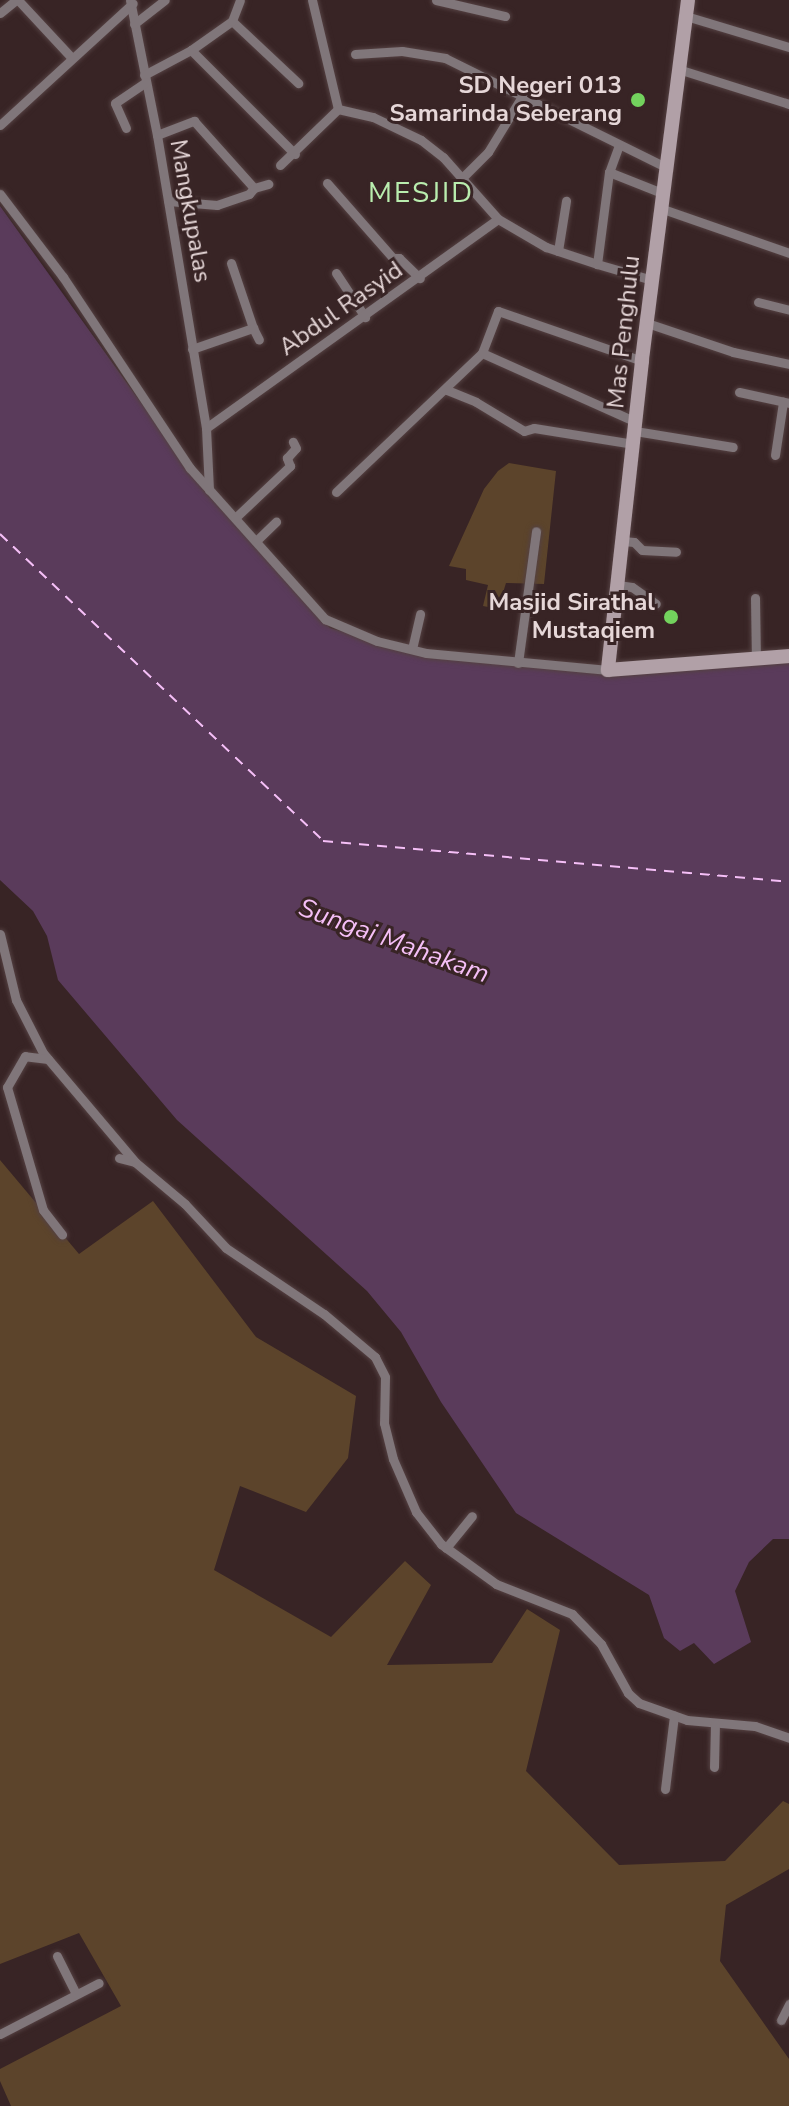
<!DOCTYPE html>
<style>
body{margin:0}
#map{position:relative;width:789px;height:2106px;overflow:hidden;background:#382425;font-family:"Nunito Sans",sans-serif}
div>[style]{position:absolute}
[style*='--x']{left:calc(var(--x)*1px);top:calc(var(--y)*1px);width:calc(var(--w)*1px);rotate:calc(var(--a)*1deg)}
.green>*{inset:0;background:#5c442b}
.water>*{inset:0;background:#5a3b5b}
.ferry>*{height:2px;margin-top:-1px;transform-origin:0;background:repeating-linear-gradient(90deg,#f5bff7 0 10px,transparent 0 18px)}
.roads{filter:drop-shadow(0 0 2px #544142) drop-shadow(0 0 2px #544142)}
.street>*{height:9px;margin:-4.5px;padding:0 4.5px;transform-origin:4.5px;border-radius:4.5px;background:#80767a}
.secondary>*{height:14px;margin:-7px;padding:0 7px;transform-origin:7px;border-radius:7px;background:#b1a0a7}
.dots>*{width:22px;height:22px;translate:-50% -50%;box-sizing:border-box;border:4px solid #382425;border-radius:50%}
span{translate:-50% -50%;white-space:nowrap;text-align:center;line-height:1.15;-webkit-text-stroke:6px #382425;paint-order:stroke}
.poi-label{font-size:24px;color:#e6d7d8;font-weight:700}
.right{translate:-100% -50%;text-align:right}
.street-label{font-size:24px;color:#e6d7d8}
.water-label{font-size:26px;color:#f5bff7;font-style:italic}
.quarter-label{font-size:28px;color:#b9edae;letter-spacing:2px}
</style>
<div id="map">
<div class="green">
<i style="clip-path:polygon(509px 463px,556px 471px,544px 584px,506px 583px,498px 609px,483px 606px,488px 585px,466px 580px,466px 569px,449px 566px,484px 489px,498px 471px)"></i>
<i style="clip-path:polygon(0 1160px,79px 1254px,153px 1201px,256px 1337px,356px 1396px,348px 1458px,306px 1512px,240px 1486px,214px 1570px,331px 1637px,405px 1561px,431px 1585px,387px 1665px,492px 1663px,527px 1609px,560px 1630px,526px 1771px,619px 1865px,725px 1861px,783px 1801px,789px 1804px,789px 1869px,726px 1905px,720px 1961px,789px 2059px,789px 2106px,11px 2106px,0 2081px,0 2069px,121px 2006px,79px 1933px,0 1964px)"></i>
</div>
<div class="water">
<i style="clip-path:polygon(0 206px,205px 492px,330px 628px,417px 653px,571px 670px,789px 658px,789px 1539px,773px 1539px,749px 1562px,735px 1591px,751px 1642px,714px 1664px,694px 1643px,680px 1651px,664px 1638px,649px 1595px,516px 1513px,441px 1402px,401px 1332px,367px 1291px,177px 1120px,58px 980px,47px 936px,33px 911px,0 880px)"></i>
</div>
<div class="ferry">
<i style="--x:0;--y:534;--w:446;--a:43.5"></i>
<i style="--x:323;--y:841;--w:468;--a:5"></i>
</div>
<div class="roads">
<div class="street">
<i style="--x:18;--y:0;--w:78;--a:47.1"></i>
<i style="--x:130;--y:0;--w:138;--a:78.7"></i>
<i style="--x:157;--y:135;--w:297;--a:80.5"></i>
<i style="--x:206;--y:428;--w:62;--a:87.2"></i>
<i style="--x:312;--y:0;--w:112;--a:76.6"></i>
<i style="--x:436;--y:0;--w:71;--a:13.1"></i>
<i style="--x:0;--y:13;--w:21;--a:-39"></i>
<i style="--x:686;--y:16;--w:108;--a:16.8"></i>
<i style="--x:232;--y:21;--w:91;--a:43.2"></i>
<i style="--x:134;--y:24;--w:39;--a:-38"></i>
<i style="--x:191;--y:50;--w:147;--a:45"></i>
<i style="--x:355;--y:54;--w:47;--a:-3.7"></i>
<i style="--x:402;--y:51;--w:44;--a:9.2"></i>
<i style="--x:445;--y:58;--w:246;--a:26.3"></i>
<i style="--x:678;--y:69;--w:116;--a:17.5"></i>
<i style="--x:144;--y:75;--w:53;--a:-28"></i>
<i style="--x:191;--y:50;--w:50;--a:-35.3"></i>
<i style="--x:232;--y:21;--w:22;--a:-69"></i>
<i style="--x:338;--y:109;--w:36;--a:13"></i>
<i style="--x:373;--y:117;--w:53;--a:25.6"></i>
<i style="--x:421;--y:140;--w:28;--a:38"></i>
<i style="--x:443;--y:157;--w:83;--a:48.4"></i>
<i style="--x:498;--y:219;--w:56;--a:30.3"></i>
<i style="--x:546;--y:247;--w:54;--a:18.4"></i>
<i style="--x:0;--y:125;--w:180;--a:-42.5"></i>
<i style="--x:126;--y:128;--w:27;--a:-114"></i>
<i style="--x:115;--y:103;--w:37;--a:-34"></i>
<i style="--x:157;--y:135;--w:40;--a:-21"></i>
<i style="--x:194;--y:121;--w:90;--a:48.2"></i>
<i style="--x:254;--y:188;--w:8;--a:130"></i>
<i style="--x:249;--y:194;--w:34;--a:161"></i>
<i style="--x:217;--y:205;--w:49;--a:-175.3"></i>
<i style="--x:619;--y:145;--w:29;--a:110"></i>
<i style="--x:609;--y:172;--w:93;--a:97.4"></i>
<i style="--x:597;--y:264;--w:57;--a:16.2"></i>
<i style="--x:280;--y:165;--w:81;--a:-44"></i>
<i style="--x:609;--y:172;--w:57;--a:21.6"></i>
<i style="--x:462;--y:178;--w:37;--a:-45"></i>
<i style="--x:488;--y:152;--w:63;--a:-58.6"></i>
<i style="--x:327;--y:183;--w:100;--a:48.7"></i>
<i style="--x:393;--y:258;--w:6;--a:0"></i>
<i style="--x:399;--y:258;--w:29;--a:44"></i>
<i style="--x:254;--y:188;--w:15;--a:-16"></i>
<i style="--x:0;--y:194;--w:104;--a:52.8"></i>
<i style="--x:63;--y:277;--w:229;--a:56.4"></i>
<i style="--x:190;--y:468;--w:203;--a:48.2"></i>
<i style="--x:325;--y:619;--w:56;--a:22.9"></i>
<i style="--x:377;--y:641;--w:50;--a:13.8"></i>
<i style="--x:426;--y:653;--w:183;--a:5.3"></i>
<i style="--x:660;--y:208;--w:137;--a:19.2"></i>
<i style="--x:558;--y:251;--w:51;--a:-80.9"></i>
<i style="--x:231;--y:263;--w:69;--a:71.3"></i>
<i style="--x:336;--y:273;--w:53;--a:56.6"></i>
<i style="--x:758;--y:302;--w:32;--a:14"></i>
<i style="--x:647;--y:323;--w:91;--a:18.6"></i>
<i style="--x:733;--y:352;--w:57;--a:12.1"></i>
<i style="--x:192;--y:349;--w:65;--a:-19"></i>
<i style="--x:253;--y:328;--w:13;--a:63"></i>
<i style="--x:482;--y:353;--w:45;--a:-69.1"></i>
<i style="--x:498;--y:311;--w:152;--a:19.1"></i>
<i style="--x:447;--y:390;--w:31;--a:22"></i>
<i style="--x:476;--y:402;--w:56;--a:31.1"></i>
<i style="--x:524;--y:431;--w:10;--a:-17"></i>
<i style="--x:534;--y:428;--w:101;--a:9.1"></i>
<i style="--x:739;--y:392;--w:51;--a:12.4"></i>
<i style="--x:206;--y:428;--w:359;--a:-35.6"></i>
<i style="--x:635;--y:431;--w:99;--a:9.3"></i>
<i style="--x:775;--y:455;--w:54;--a:-81.4"></i>
<i style="--x:336;--y:492;--w:202;--a:-43.6"></i>
<i style="--x:482;--y:353;--w:169;--a:24.1"></i>
<i style="--x:235;--y:518;--w:76;--a:-43.4"></i>
<i style="--x:290;--y:466;--w:9;--a:-111"></i>
<i style="--x:287;--y:458;--w:13;--a:-48"></i>
<i style="--x:296;--y:448;--w:7;--a:-117"></i>
<i style="--x:256;--y:541;--w:28;--a:-44"></i>
<i style="--x:623;--y:541;--w:11;--a:5"></i>
<i style="--x:634;--y:542;--w:11;--a:45"></i>
<i style="--x:642;--y:550;--w:34;--a:3"></i>
<i style="--x:618;--y:585;--w:14;--a:8"></i>
<i style="--x:632;--y:587;--w:29;--a:35"></i>
<i style="--x:755;--y:598;--w:61;--a:89.1"></i>
<i style="--x:412;--y:649;--w:36;--a:-77"></i>
<i style="--x:518;--y:663;--w:133;--a:-82.2"></i>
<i style="--x:0;--y:934;--w:68;--a:76.4"></i>
<i style="--x:16;--y:1000;--w:59;--a:63"></i>
<i style="--x:43;--y:1053;--w:143;--a:49.8"></i>
<i style="--x:135;--y:1162;--w:65;--a:40"></i>
<i style="--x:185;--y:1204;--w:60;--a:47"></i>
<i style="--x:226;--y:1248;--w:118;--a:34"></i>
<i style="--x:324;--y:1314;--w:67;--a:40.1"></i>
<i style="--x:375;--y:1357;--w:22;--a:63"></i>
<i style="--x:385;--y:1377;--w:46;--a:91.2"></i>
<i style="--x:384;--y:1423;--w:37;--a:76"></i>
<i style="--x:393;--y:1459;--w:58;--a:66.5"></i>
<i style="--x:416;--y:1512;--w:41;--a:52"></i>
<i style="--x:441;--y:1544;--w:68;--a:36"></i>
<i style="--x:496;--y:1584;--w:82;--a:21.5"></i>
<i style="--x:572;--y:1614;--w:42;--a:46"></i>
<i style="--x:601;--y:1644;--w:56;--a:61.1"></i>
<i style="--x:628;--y:1693;--w:15;--a:42"></i>
<i style="--x:639;--y:1703;--w:51;--a:19.5"></i>
<i style="--x:687;--y:1720;--w:68;--a:5"></i>
<i style="--x:755;--y:1726;--w:36;--a:19"></i>
<i style="--x:48;--y:1059;--w:23;--a:-173"></i>
<i style="--x:25;--y:1056;--w:36;--a:120"></i>
<i style="--x:7;--y:1087;--w:128;--a:73.7"></i>
<i style="--x:43;--y:1210;--w:31;--a:52"></i>
<i style="--x:119;--y:1158;--w:16;--a:14"></i>
<i style="--x:446;--y:1548;--w:41;--a:-50.9"></i>
<i style="--x:714;--y:1767;--w:43;--a:-88.7"></i>
<i style="--x:665;--y:1789;--w:74;--a:-83"></i>
<i style="--x:57;--y:1956;--w:42;--a:63.4"></i>
<i style="--x:781;--y:2020;--w:18;--a:-63"></i>
<i style="--x:0;--y:2034;--w:111;--a:-27.3"></i>
</div>
<div class="secondary">
<i style="--x:688;--y:0;--w:364;--a:97.3"></i>
<i style="--x:642;--y:361;--w:311;--a:96.3"></i>
<i style="--x:608;--y:670;--w:182;--a:-4.4"></i>
</div>
</div>
<div class="dots">
<i style="left:638px;top:100px;background:#73d25d"></i>
<i style="left:671px;top:617px;background:#73d25d"></i>
</div>
<div class="poi-label">
<span class="right" style="left:622px;top:100px">SD Negeri 013<br>Samarinda Seberang</span>
<span class="right" style="left:655px;top:617px">Masjid Sirathal<br>Mustaqiem</span>
</div>
<div class="street-label">
<span style="left:190px;top:211px;rotate:80deg">Mangkupalas</span>
<span style="left:341px;top:309px;rotate:-35deg">Abdul Rasyid</span>
<span style="left:624px;top:332px;rotate:-84deg">Mas Penghulu</span>
</div>
<div class="water-label">
<span style="left:394px;top:941px;rotate:20deg">Sungai Mahakam</span>
</div>
<div class="quarter-label">
<span style="left:421px;top:193px">MESJID</span>
</div>
</div>
